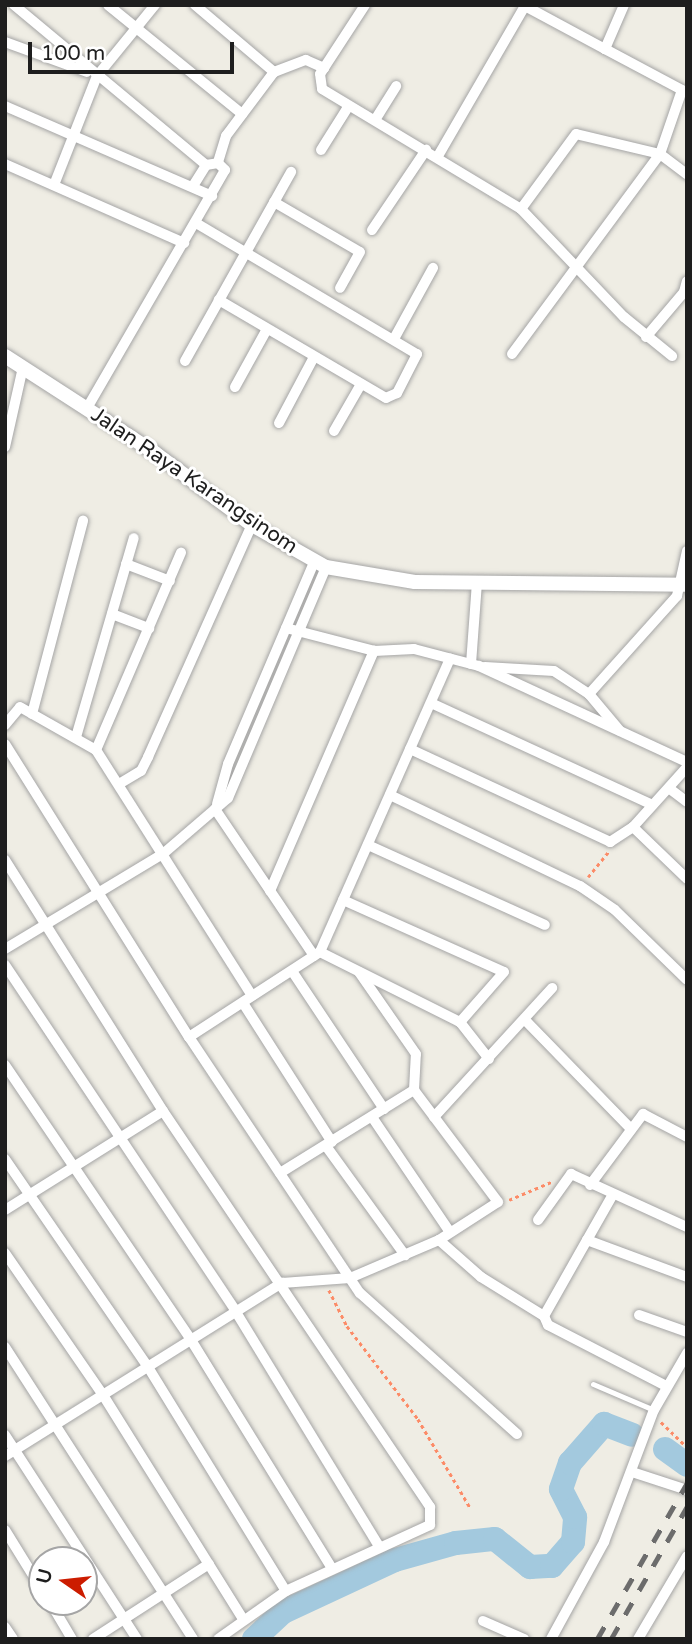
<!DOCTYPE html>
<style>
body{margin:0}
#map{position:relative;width:692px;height:1644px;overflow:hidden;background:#efede4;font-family:"Varela Round",sans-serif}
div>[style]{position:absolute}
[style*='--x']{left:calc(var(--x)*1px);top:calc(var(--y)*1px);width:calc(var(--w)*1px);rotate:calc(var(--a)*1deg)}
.river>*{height:24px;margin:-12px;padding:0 12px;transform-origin:12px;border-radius:12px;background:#a3c9de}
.path>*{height:2.5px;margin-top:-1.25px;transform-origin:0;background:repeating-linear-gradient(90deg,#fc8b67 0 3.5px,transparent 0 7px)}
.roads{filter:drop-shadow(0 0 2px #a5a5a5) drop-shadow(0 0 2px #a5a5a5)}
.service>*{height:5px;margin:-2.5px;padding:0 2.5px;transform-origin:2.5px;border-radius:2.5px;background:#fff}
.minor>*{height:10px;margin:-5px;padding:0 5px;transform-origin:5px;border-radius:5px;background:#fff}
.tertiary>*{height:14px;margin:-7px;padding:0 7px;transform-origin:7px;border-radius:7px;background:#fff}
.rail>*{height:4.5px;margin-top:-2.25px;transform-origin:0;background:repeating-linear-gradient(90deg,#6c6c6c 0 14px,transparent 0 28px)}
span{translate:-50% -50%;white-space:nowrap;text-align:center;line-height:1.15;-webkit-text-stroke:6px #fff;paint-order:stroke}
.street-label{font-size:21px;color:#1e1e1e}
.frame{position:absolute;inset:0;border:7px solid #1e1e1e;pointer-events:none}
.north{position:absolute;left:28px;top:1546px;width:70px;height:70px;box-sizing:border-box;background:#fff;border:2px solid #a5a5a5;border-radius:50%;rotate:284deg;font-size:19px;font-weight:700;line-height:28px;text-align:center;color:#1e1e1e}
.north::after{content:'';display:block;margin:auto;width:24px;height:32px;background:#cc1c00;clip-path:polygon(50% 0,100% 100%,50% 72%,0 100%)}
.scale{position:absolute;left:28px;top:42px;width:206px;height:32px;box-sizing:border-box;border:4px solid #1e1e1e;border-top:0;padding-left:9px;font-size:21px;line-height:24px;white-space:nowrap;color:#1e1e1e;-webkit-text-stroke:5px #fff;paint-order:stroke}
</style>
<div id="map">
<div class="river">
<i style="--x:665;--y:1449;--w:27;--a:36"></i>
<i style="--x:254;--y:1639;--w:40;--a:-43"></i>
<i style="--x:283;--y:1612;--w:123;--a:-24.9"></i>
<i style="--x:395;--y:1560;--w:63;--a:-15.6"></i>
<i style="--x:456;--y:1543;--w:39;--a:-6"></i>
<i style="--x:495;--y:1539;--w:45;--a:38.7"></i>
<i style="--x:530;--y:1567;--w:22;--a:-3"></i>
<i style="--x:552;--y:1566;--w:32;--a:-49"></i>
<i style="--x:573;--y:1542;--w:25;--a:-85"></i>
<i style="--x:575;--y:1517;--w:31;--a:-117"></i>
<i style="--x:561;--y:1489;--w:28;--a:-71"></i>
<i style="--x:570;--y:1463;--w:52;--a:-48.9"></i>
<i style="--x:604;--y:1424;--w:30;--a:21"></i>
</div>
<div class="path">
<i style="--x:588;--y:877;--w:32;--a:-51"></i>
<i style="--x:509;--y:1200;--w:46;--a:-23.2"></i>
<i style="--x:329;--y:1290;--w:40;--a:63.4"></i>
<i style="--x:347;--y:1326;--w:117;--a:52.6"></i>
<i style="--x:418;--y:1419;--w:104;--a:59.5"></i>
<i style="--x:661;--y:1422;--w:36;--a:44"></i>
</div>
<div class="roads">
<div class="service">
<i style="--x:593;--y:1384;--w:66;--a:23.1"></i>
</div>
<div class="minor">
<i style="--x:14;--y:5;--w:250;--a:39.8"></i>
<i style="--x:206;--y:165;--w:12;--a:-9"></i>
<i style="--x:218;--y:163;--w:10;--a:45"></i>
<i style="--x:225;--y:170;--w:275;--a:120.1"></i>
<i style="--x:108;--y:5;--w:173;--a:39.1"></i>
<i style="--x:195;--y:5;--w:104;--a:40.3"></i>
<i style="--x:274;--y:72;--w:80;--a:126.9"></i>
<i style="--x:226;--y:136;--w:28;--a:107"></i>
<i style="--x:365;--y:5;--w:82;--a:123.1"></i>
<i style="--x:320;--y:74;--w:15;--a:82"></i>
<i style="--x:322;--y:89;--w:232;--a:31.1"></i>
<i style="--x:521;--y:209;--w:149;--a:46.4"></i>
<i style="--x:624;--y:317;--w:62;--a:39.1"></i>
<i style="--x:624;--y:5;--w:48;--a:113.4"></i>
<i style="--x:605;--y:49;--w:87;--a:28"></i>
<i style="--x:682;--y:90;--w:68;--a:109"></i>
<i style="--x:660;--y:154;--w:34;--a:37"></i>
<i style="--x:5;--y:42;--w:87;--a:20.1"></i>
<i style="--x:274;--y:72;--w:34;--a:-21"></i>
<i style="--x:306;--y:60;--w:20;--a:24"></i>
<i style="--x:5;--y:106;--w:226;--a:23.5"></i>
<i style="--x:375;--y:120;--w:40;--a:-58"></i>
<i style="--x:321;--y:150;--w:51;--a:-57.9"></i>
<i style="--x:438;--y:156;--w:173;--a:-59.9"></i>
<i style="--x:525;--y:6;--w:91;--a:28.3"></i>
<i style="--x:5;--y:164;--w:196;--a:23.8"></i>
<i style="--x:54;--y:185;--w:117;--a:-68.5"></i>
<i style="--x:97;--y:76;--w:92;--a:-50.8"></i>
<i style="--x:193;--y:186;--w:25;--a:-58"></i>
<i style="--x:274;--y:202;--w:99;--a:30.2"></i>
<i style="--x:360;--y:252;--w:41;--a:119.1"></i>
<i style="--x:196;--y:223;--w:257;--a:30.7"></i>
<i style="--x:417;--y:354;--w:44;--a:117.1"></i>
<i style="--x:397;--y:393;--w:12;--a:156"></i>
<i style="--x:386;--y:398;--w:194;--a:-149.6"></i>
<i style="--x:372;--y:230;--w:97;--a:-56"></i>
<i style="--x:395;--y:337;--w:79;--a:-61.2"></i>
<i style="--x:646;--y:337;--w:59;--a:-49.8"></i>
<i style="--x:684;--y:292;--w:11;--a:-75"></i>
<i style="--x:512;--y:354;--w:249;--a:-53.5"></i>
<i style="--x:660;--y:154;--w:86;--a:-166.6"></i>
<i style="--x:576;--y:134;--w:93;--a:126.3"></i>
<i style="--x:185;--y:361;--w:217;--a:-60.7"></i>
<i style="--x:235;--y:387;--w:66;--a:-61.1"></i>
<i style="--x:279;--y:423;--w:75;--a:-62.1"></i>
<i style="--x:334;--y:431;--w:54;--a:-60.1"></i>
<i style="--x:5;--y:447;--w:82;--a:-77.3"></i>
<i style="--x:126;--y:564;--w:47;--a:21.1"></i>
<i style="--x:112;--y:614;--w:40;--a:21"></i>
<i style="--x:286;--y:628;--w:91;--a:14.6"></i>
<i style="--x:374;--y:651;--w:40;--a:-2.9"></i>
<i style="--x:414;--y:649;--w:67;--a:14.7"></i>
<i style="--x:479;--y:666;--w:229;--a:24.8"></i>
<i style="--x:471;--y:664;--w:82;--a:-85.8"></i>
<i style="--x:485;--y:667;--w:69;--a:3.3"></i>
<i style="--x:554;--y:671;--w:42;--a:33.3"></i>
<i style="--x:589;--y:694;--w:48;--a:50"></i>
<i style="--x:589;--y:694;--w:132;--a:-48.1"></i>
<i style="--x:677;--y:596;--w:46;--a:-77.5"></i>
<i style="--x:431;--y:703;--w:244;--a:24.7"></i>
<i style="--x:32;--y:714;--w:200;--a:-75.2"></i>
<i style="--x:5;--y:725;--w:23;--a:-50"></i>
<i style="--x:20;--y:707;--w:87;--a:29.5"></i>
<i style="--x:96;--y:750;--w:291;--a:57.6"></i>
<i style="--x:76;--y:737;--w:207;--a:-73.8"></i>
<i style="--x:5;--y:744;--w:346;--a:57.9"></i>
<i style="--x:189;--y:1037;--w:308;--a:56.3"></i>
<i style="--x:360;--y:1293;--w:211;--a:41.9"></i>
<i style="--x:410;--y:749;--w:221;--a:24.9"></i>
<i style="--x:610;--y:842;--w:27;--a:-33"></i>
<i style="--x:633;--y:827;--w:81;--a:-48"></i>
<i style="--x:96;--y:750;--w:215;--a:-66.7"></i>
<i style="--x:119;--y:784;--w:26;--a:-31"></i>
<i style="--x:141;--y:771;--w:16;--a:-63"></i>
<i style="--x:148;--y:757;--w:254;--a:-65.9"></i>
<i style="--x:670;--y:789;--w:21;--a:37"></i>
<i style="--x:390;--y:795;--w:211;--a:25.6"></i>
<i style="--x:580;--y:886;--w:42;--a:34.4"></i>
<i style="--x:615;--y:910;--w:100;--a:44.2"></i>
<i style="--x:217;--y:804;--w:41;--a:-74.6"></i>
<i style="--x:228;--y:764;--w:220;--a:-66.9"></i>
<i style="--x:215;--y:809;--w:177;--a:56"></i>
<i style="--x:633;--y:827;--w:75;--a:43.9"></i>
<i style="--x:368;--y:845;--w:194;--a:24.3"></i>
<i style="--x:5;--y:860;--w:297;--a:57.8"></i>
<i style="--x:163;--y:1111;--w:478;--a:56"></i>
<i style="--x:430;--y:1507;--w:18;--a:90"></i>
<i style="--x:430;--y:1525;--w:158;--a:155.4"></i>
<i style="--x:286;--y:1591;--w:83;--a:144.8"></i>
<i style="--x:270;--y:891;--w:262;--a:-66.6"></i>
<i style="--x:343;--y:900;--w:176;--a:24.1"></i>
<i style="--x:504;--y:972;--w:67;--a:131.3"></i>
<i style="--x:5;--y:949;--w:186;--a:-31.1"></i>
<i style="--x:164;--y:853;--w:84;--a:-40.7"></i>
<i style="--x:228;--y:798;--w:251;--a:-67"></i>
<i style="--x:320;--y:952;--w:157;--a:26.6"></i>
<i style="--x:460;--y:1022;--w:47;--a:51.9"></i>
<i style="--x:5;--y:965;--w:417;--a:56.3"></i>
<i style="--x:236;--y:1312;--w:274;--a:58.6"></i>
<i style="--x:292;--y:971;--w:166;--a:56.3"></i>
<i style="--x:243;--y:1003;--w:165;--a:57.4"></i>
<i style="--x:526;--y:1021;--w:151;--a:45.8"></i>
<i style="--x:189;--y:1037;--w:156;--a:-33"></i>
<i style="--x:320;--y:952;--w:321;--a:-66.1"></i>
<i style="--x:5;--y:1065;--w:332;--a:55.9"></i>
<i style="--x:191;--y:1340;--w:268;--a:58.3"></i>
<i style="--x:372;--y:1117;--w:139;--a:55.9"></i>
<i style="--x:434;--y:1117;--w:175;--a:-47.5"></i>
<i style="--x:326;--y:1146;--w:135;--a:54.1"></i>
<i style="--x:5;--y:1159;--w:252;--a:55.5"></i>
<i style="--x:148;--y:1367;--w:263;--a:58.4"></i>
<i style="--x:280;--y:1173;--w:158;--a:-31.8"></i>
<i style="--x:414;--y:1090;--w:36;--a:-87"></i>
<i style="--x:416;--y:1054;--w:100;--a:-124.8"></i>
<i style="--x:590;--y:1185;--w:89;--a:-53.3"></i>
<i style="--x:643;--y:1114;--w:50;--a:27.6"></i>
<i style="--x:5;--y:1210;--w:186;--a:-32.1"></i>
<i style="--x:538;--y:1220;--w:57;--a:-54.3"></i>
<i style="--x:571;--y:1174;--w:128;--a:24.6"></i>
<i style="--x:439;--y:1240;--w:56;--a:41.4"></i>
<i style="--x:481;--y:1277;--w:74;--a:31.8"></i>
<i style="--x:544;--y:1316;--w:10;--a:66"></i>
<i style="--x:548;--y:1325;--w:133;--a:27.3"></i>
<i style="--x:587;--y:1240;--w:51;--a:-60.4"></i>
<i style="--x:5;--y:1253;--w:173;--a:55.4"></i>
<i style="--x:103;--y:1395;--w:264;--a:58"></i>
<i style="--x:639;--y:1315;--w:51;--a:19.5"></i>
<i style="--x:544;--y:1316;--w:87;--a:-60.5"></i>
<i style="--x:587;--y:1240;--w:107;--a:20.3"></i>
<i style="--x:5;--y:1347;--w:347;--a:57.2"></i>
<i style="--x:5;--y:1435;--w:243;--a:57.1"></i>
<i style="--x:5;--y:1456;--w:327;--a:-32"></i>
<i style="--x:282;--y:1283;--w:68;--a:-4.2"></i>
<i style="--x:350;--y:1278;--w:97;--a:-23.1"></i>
<i style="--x:439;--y:1240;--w:70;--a:-32.8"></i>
<i style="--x:498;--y:1202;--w:140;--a:-126.9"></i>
<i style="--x:632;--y:1472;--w:58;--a:18.1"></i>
<i style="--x:5;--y:1530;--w:70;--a:58.3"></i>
<i style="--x:50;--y:1602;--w:43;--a:59.3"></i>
<i style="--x:483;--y:1621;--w:45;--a:23.7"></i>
<i style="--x:5;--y:1627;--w:14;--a:56"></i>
<i style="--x:93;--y:1639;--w:138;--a:-32.9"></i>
<i style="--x:551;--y:1639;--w:111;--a:-61.3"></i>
<i style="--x:604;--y:1542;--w:141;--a:-69.3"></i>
<i style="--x:654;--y:1410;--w:66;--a:-59.9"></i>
<i style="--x:638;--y:1639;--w:96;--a:-59.4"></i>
</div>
<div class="tertiary">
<i style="--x:5;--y:356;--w:179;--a:32.9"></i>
<i style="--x:155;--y:453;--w:121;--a:36.6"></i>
<i style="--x:252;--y:525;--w:85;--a:29.6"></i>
<i style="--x:326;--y:567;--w:90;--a:9.6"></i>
<i style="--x:415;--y:582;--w:272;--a:0.6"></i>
</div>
</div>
<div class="rail">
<i style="--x:597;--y:1639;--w:180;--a:-60"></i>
<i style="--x:611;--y:1639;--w:152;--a:-60.1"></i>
</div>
<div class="street-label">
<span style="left:194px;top:481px;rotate:34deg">Jalan Raya Karangsinom</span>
</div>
<div class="frame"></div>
<div class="north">U</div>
<div class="scale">100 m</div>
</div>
